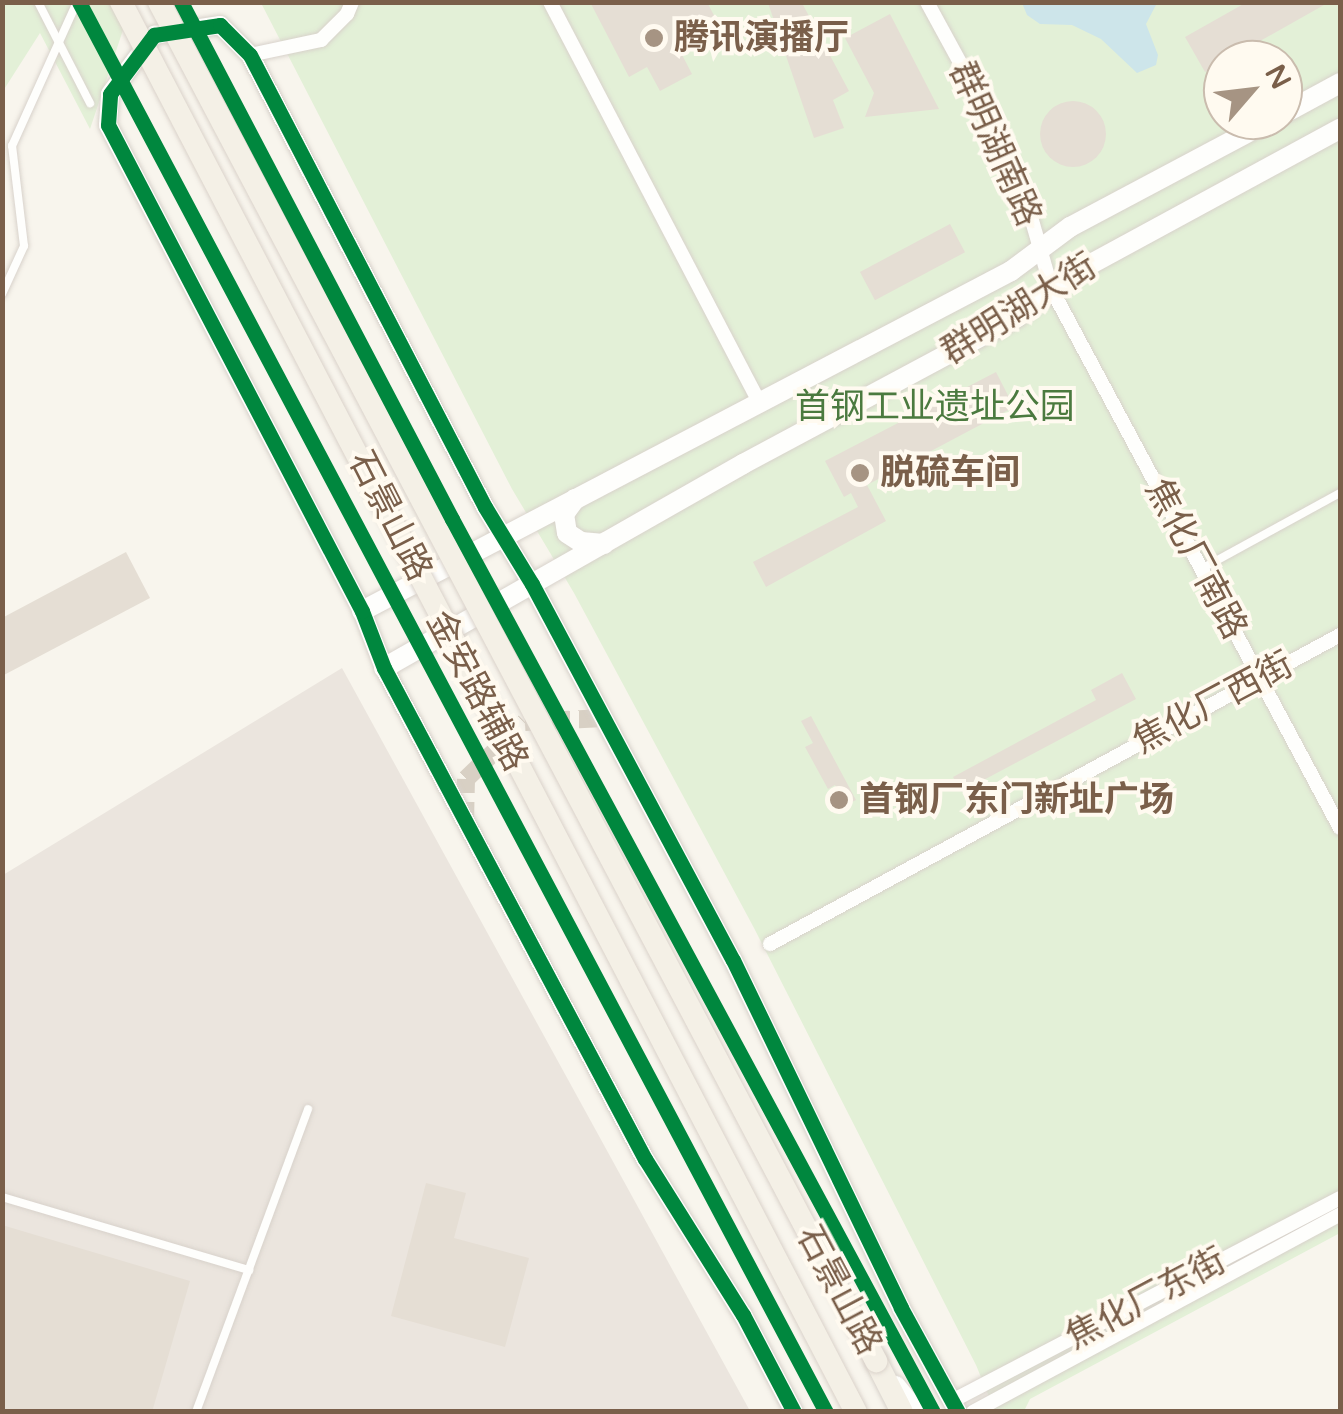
<!DOCTYPE html>
<meta charset="utf-8">
<style>
body{margin:0}
#map{position:relative;width:1343px;height:1414px;overflow:hidden;background:#f8f5ed;font-family:"Varela Round","Noto Sans SC",sans-serif}
div>[style]{position:absolute}
[style*='--x']{left:calc(var(--x)*1px);top:calc(var(--y)*1px);width:calc(var(--w)*1px);rotate:calc(var(--a)*1deg)}
.industrial>*{inset:0;background:#ebe5de}
.green>*{inset:0;background:#e3f0d7}
.water>*{inset:0;background:#cde5ea}
.building>*{inset:0;background:#e5ded4;transform-origin:0 0}
.round{border-radius:50%}
.tertiary-tunnel>*{height:18px;margin-top:-9px;transform-origin:0;background:repeating-linear-gradient(90deg,#d8d0c4 0 18px,transparent 0 27px)}
.roads{filter:drop-shadow(0 0 2px #d8d2cb) drop-shadow(0 0 2px #d8d2cb)}
.service>*{height:8px;margin:-4px;padding:0 4px;transform-origin:4px;border-radius:4px;background:#fefefc}
.minor>*{height:14px;margin:-7px;padding:0 7px;transform-origin:7px;border-radius:7px;background:#fefefc}
.tertiary>*{height:18px;margin:-9px;padding:0 9px;transform-origin:9px;border-radius:9px;background:#fefefc}
.secondary>*{height:20px;margin:-10px;padding:0 10px;transform-origin:10px;border-radius:10px;background:#fefefc}
.primary>*{height:22px;margin:-11px;padding:0 11px;transform-origin:11px;border-radius:11px;background:#f4f0e6}
.bridges{filter:drop-shadow(0 0 2px #dad2ca) drop-shadow(0 0 2px #dad2ca)}
.primary-bridge>*{height:22px;margin:-11px;padding:0 11px;transform-origin:11px;border-radius:11px;background:#f4f0e6}
.cycleway>*{height:15px;margin:-7.5px;padding:0 7.5px;transform-origin:7.5px;border-radius:7.5px;background:#00873e}
.dots>*{width:28px;height:28px;translate:-50% -50%;box-sizing:border-box;border:5px solid #fffaf0;border-radius:50%}
span{translate:-50% -50%;white-space:nowrap;text-align:center;line-height:1.15;-webkit-text-stroke:8px #fffaf0;paint-order:stroke}
.poi-label{font-size:35px;color:#7a5f4a;font-weight:700}
.left{translate:0 -50%;text-align:left}
.street-label{font-size:35px;color:#7a5f4a}
.park-label{font-size:35px;color:#4b7a3f}
.frame{position:absolute;inset:0;border:5px solid #7a5f4a;pointer-events:none}
.north{position:absolute;left:1203px;top:40px;width:100px;height:100px;box-sizing:border-box;background:#fffaf0;border:2px solid #cabcae;border-radius:50%;rotate:62deg;font-size:28px;font-weight:700;line-height:40px;text-align:center;color:#7a5f4a}
.north::after{content:'';display:block;margin:auto;width:35px;height:45px;background:#a69483;clip-path:polygon(50% 0,100% 100%,50% 72%,0 100%)}
</style>
<div id="map">
<div class="industrial">
<i style="clip-path:polygon(342px 668px,750px 1411px,3px 1412px,3px 875px)"></i>
</div>
<div class="green">
<i style="clip-path:polygon(3px 3px,132px 3px,90px 129px,40px 33px,3px 91px)"></i>
<i style="clip-path:polygon(evenodd,261px 3px,1340px 3px,1340px 1233px,1030px 1399px,1024px 1411px,995px 1411px,976px 1365px,754px 928px,574px 593px,512px 489px,261px 3px,1223px 60px,1283px 60px,1283px 120px,1223px 120px,1223px 60px)"></i>
</div>
<div class="water">
<i style="clip-path:polygon(1022px 3px,1157px 3px,1146px 24px,1158px 55px,1156px 65px,1137px 73px,1101px 39px,1072px 25px,1040px 24px,1027px 15px)"></i>
</div>
<div class="building">
<i style="clip-path:polygon(590px 2px,707px 2px,720px 27px,679px 49px,692px 74px,660px 91px,647px 67px,629px 77px)"></i>
<i style="clip-path:polygon(1247px 2px,1324px 5px,1205px 72px,1185px 37px)"></i>
<i style="clip-path:polygon(768px 3px,802px 3px,849px 91px,833px 100px,844px 128px,814px 138px)"></i>
<i style="clip-path:polygon(890px 14px,939px 109px,865px 117px,874px 93px,845px 38px)"></i>
<i class="round" style="left:1040px;top:101px;width:66px;height:66px"></i>
<i style="left:950px;top:224px;width:32px;height:102px;rotate:62deg"></i>
<i style="clip-path:polygon(996px 372px,1014px 407px,867px 485px,886px 521px,766px 587px,753px 562px,858px 507px,851px 493px,844px 497px,825px 461px)"></i>
<i style="clip-path:polygon(126px 552px,150px 598px,2px 676px,2px 618px)"></i>
<i style="clip-path:polygon(1122px 673px,1136px 699px,961px 792px,953px 777px,1096px 700px,1091px 690px)"></i>
<i style="clip-path:polygon(811px 716px,856px 800px,846px 805px,835px 785px,828px 789px,805px 747px,813px 743px,801px 721px)"></i>
<i style="clip-path:polygon(426px 1183px,466px 1193px,454px 1238px,529px 1258px,505px 1347px,391px 1316px)"></i>
<i style="clip-path:polygon(2px 1225px,190px 1281px,152px 1412px,2px 1412px)"></i>
</div>
<div class="tertiary-tunnel">
<i style="--x:465;--y:820;--w:41;--a:-88.6"></i>
<i style="--x:466;--y:779;--w:82;--a:-44"></i>
<i style="--x:525;--y:722;--w:79;--a:-2.9"></i>
</div>
<div class="roads">
<div class="service">
<i style="--x:38;--y:2;--w:114;--a:62.8"></i>
<i style="--x:2;--y:294;--w:53;--a:-65.4"></i>
<i style="--x:24;--y:246;--w:101;--a:-96.8"></i>
<i style="--x:12;--y:146;--w:158;--a:-65.7"></i>
<i style="--x:1201;--y:569;--w:158;--a:-28.7"></i>
<i style="--x:2;--y:1197;--w:258;--a:16.5"></i>
<i style="--x:196;--y:1412;--w:323;--a:-69.7"></i>
</div>
<div class="minor">
<i style="--x:550;--y:2;--w:454;--a:62.4"></i>
<i style="--x:927;--y:2;--w:100;--a:61.4"></i>
<i style="--x:975;--y:90;--w:139;--a:66.2"></i>
<i style="--x:1031;--y:217;--w:76;--a:74"></i>
<i style="--x:1052;--y:290;--w:610;--a:61.84"></i>
<i style="--x:250;--y:55;--w:73;--a:-11.9"></i>
<i style="--x:321;--y:40;--w:37;--a:-45"></i>
<i style="--x:347;--y:14;--w:13;--a:-67"></i>
<i style="--x:770;--y:944;--w:648;--a:-28.46"></i>
<i style="--x:952;--y:1401;--w:438;--a:-27.6"></i>
<i style="--x:973;--y:1412;--w:417;--a:-28.3"></i>
</div>
<div class="tertiary">
<i style="--x:896;--y:1385;--w:35;--a:51"></i>
<i style="--x:794;--y:1412;--w:110;--a:-117.7"></i>
<i style="--x:743;--y:1315;--w:184;--a:-122.1"></i>
<i style="--x:645;--y:1159;--w:556;--a:-117.99"></i>
<i style="--x:384;--y:668;--w:61;--a:-111.1"></i>
<i style="--x:362;--y:611;--w:548;--a:-117.59"></i>
<i style="--x:108;--y:125;--w:31;--a:-86"></i>
<i style="--x:110;--y:94;--w:74;--a:-53.3"></i>
<i style="--x:154;--y:35;--w:67;--a:-8.6"></i>
<i style="--x:220;--y:25;--w:42;--a:45"></i>
<i style="--x:250;--y:55;--w:509;--a:62.53"></i>
<i style="--x:485;--y:507;--w:90;--a:58.6"></i>
<i style="--x:532;--y:584;--w:426;--a:61.9"></i>
<i style="--x:733;--y:960;--w:386;--a:64.2"></i>
<i style="--x:901;--y:1308;--w:119;--a:61.3"></i>
</div>
<div class="secondary">
<i style="--x:1283;--y:114;--w:65;--a:-28.5"></i>
<i style="--x:575;--y:499;--w:19;--a:126"></i>
<i style="--x:564;--y:514;--w:19;--a:81"></i>
<i style="--x:567;--y:533;--w:17;--a:33"></i>
<i style="--x:581;--y:542;--w:23;--a:5"></i>
<i style="--x:362;--y:611;--w:733;--a:-27.65"></i>
<i style="--x:1011;--y:271;--w:74;--a:-36.7"></i>
<i style="--x:1070;--y:227;--w:228;--a:-28"></i>
<i style="--x:384;--y:668;--w:413;--a:-29.6"></i>
<i style="--x:743;--y:464;--w:311;--a:-28.2"></i>
<i style="--x:1017;--y:317;--w:76;--a:-37"></i>
<i style="--x:1078;--y:271;--w:298;--a:-28.5"></i>
</div>
<div class="primary">
<i style="--x:876;--y:1361;--w:57;--a:63"></i>
</div>
</div>
<div class="bridges">
<div class="primary-bridge">
<i style="--x:121;--y:2;--w:1590;--a:62.47"></i>
<i style="--x:159;--y:2;--w:1537;--a:62.18"></i>
</div>
</div>
<div class="cycleway">
<i style="--x:79;--y:2;--w:1596;--a:62.09"></i>
<i style="--x:181;--y:2;--w:584;--a:62.34"></i>
<i style="--x:452;--y:519;--w:1014;--a:61.69"></i>
<i style="--x:794;--y:1412;--w:110;--a:-117.7"></i>
<i style="--x:743;--y:1315;--w:184;--a:-122.1"></i>
<i style="--x:645;--y:1159;--w:556;--a:-117.99"></i>
<i style="--x:384;--y:668;--w:61;--a:-111.1"></i>
<i style="--x:362;--y:611;--w:548;--a:-117.59"></i>
<i style="--x:108;--y:125;--w:31;--a:-86"></i>
<i style="--x:110;--y:94;--w:74;--a:-53.3"></i>
<i style="--x:154;--y:35;--w:67;--a:-8.6"></i>
<i style="--x:220;--y:25;--w:42;--a:45"></i>
<i style="--x:250;--y:55;--w:509;--a:62.53"></i>
<i style="--x:485;--y:507;--w:90;--a:58.6"></i>
<i style="--x:532;--y:584;--w:426;--a:61.9"></i>
<i style="--x:733;--y:960;--w:386;--a:64.2"></i>
<i style="--x:901;--y:1308;--w:119;--a:61.3"></i>
</div>
<div class="dots">
<i style="left:654px;top:38px;background:#a69483"></i>
<i style="left:860px;top:473px;background:#a69483"></i>
<i style="left:839px;top:800px;background:#a69483"></i>
</div>
<div class="poi-label">
<span class="left" style="left:674px;top:38px">腾讯演播厅</span>
<span class="left" style="left:880px;top:473px">脱硫车间</span>
<span class="left" style="left:859px;top:800px">首钢厂东门新址广场</span>
</div>
<div class="street-label">
<span style="left:995px;top:144px;rotate:66deg">群明湖南路</span>
<span style="left:1019px;top:309px;rotate:-32deg">群明湖大街</span>
<span style="left:390px;top:516px;rotate:63deg">石景山路</span>
<span style="left:1196px;top:559px;rotate:62deg">焦化厂南路</span>
<span style="left:477px;top:691px;rotate:62deg">金安路辅路</span>
<span style="left:1213px;top:703px;rotate:-28deg">焦化厂西街</span>
<span style="left:839px;top:1290px;rotate:62deg">石景山路</span>
<span style="left:1146px;top:1299px;rotate:-28deg">焦化厂东街</span>
</div>
<div class="park-label">
<span style="left:935px;top:407px">首钢工业遗址公园</span>
</div>
<div class="frame"></div>
<div class="north">N</div>
</div>
